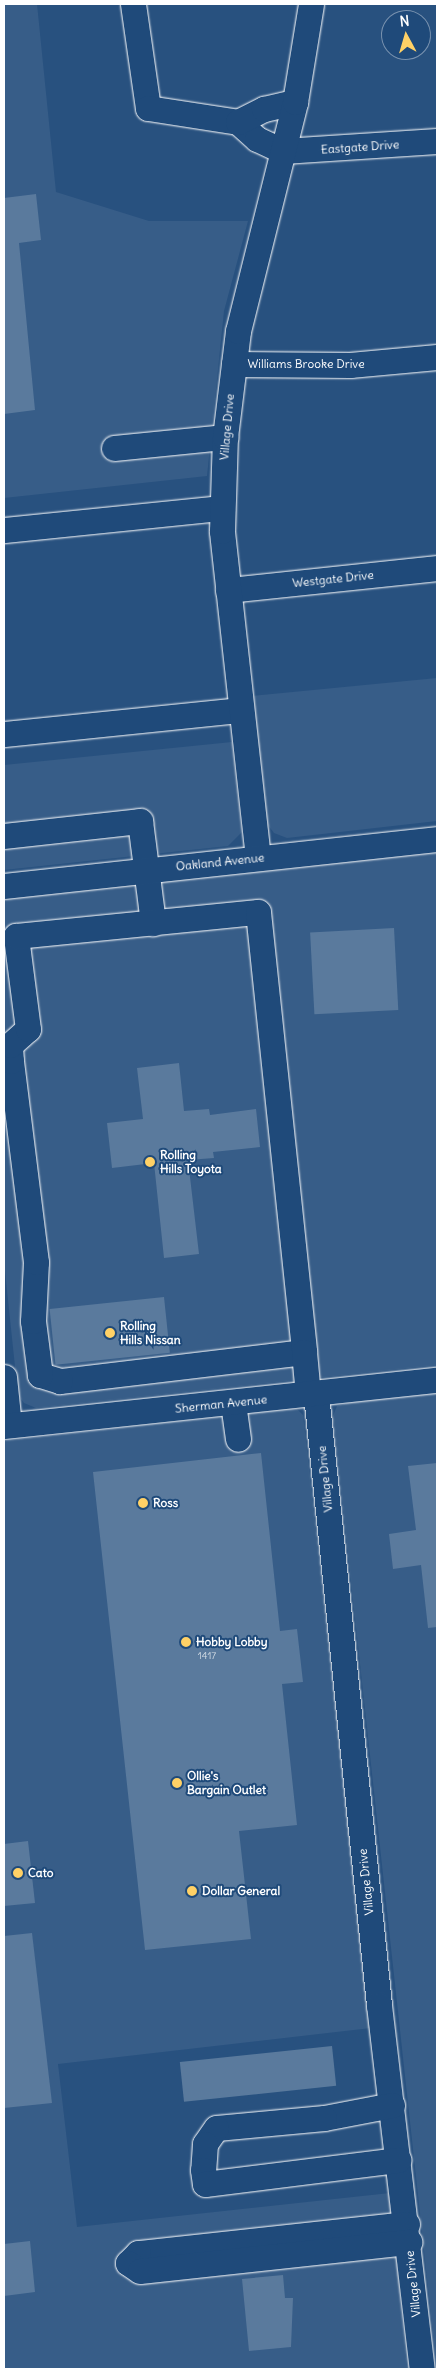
<!DOCTYPE html>
<style>
body{margin:0}
#map{position:relative;width:441px;height:2373px;overflow:hidden;background:#28517f;font-family:Delius,sans-serif}
div>[style]{position:absolute}
[style*='--x']{left:calc(var(--x)*1px);top:calc(var(--y)*1px);width:calc(var(--w)*1px);rotate:calc(var(--a)*1deg)}
.built>*{inset:0;background:#375d88}
.building>*{inset:0;background:#5a7a9d;transform-origin:0 0}
.roads{filter:drop-shadow(0 0 1px #fff) drop-shadow(0 0 1px #fff)}
.minor>*{height:25px;margin:-12.5px;padding:0 12.5px;transform-origin:12.5px;border-radius:12.5px;background:#1f4a7a}
.dots>*{width:14px;height:14px;translate:-50% -50%;box-sizing:border-box;border:2px solid #1f4a7a;border-radius:50%}
span{translate:-50% -50%;white-space:nowrap;text-align:center;line-height:1.15;-webkit-text-stroke:4px #1f4a7a;paint-order:stroke}
.number-label{font-size:10px;color:#d6dee6}
.number-label span{-webkit-text-stroke-width:0}
.street-label{font-size:12px;color:#fff}
.poi-label{font-size:12px;color:#fff;font-weight:700}
.left{translate:0 -50%;text-align:left}
.frame{position:absolute;inset:0;border:5px solid #fff;pointer-events:none}
.north{position:absolute;left:381px;top:10px;width:50px;height:50px;box-sizing:border-box;background:#1f4a7a;border:1px solid #7992af;border-radius:50%;rotate:354deg;font-size:14px;font-weight:700;line-height:20px;text-align:center;color:#fff}
.north::after{content:'';display:block;margin:auto;width:18px;height:22px;background:#ffd166;clip-path:polygon(50% 0,100% 100%,50% 72%,0 100%)}
</style>
<div id="map">
<div class="built">
<i style="clip-path:polygon(4px 4px,37px 4px,56px 192px,149px 221px,248px 221px,224px 311px,207px 476px,4px 498px)"></i>
<i style="clip-path:polygon(437px 678px,437px 821px,287px 838px,274px 833px,268px 825px,252px 696px)"></i>
<i style="clip-path:polygon(232px 742px,242px 832px,228px 846px,4px 870px,4px 765px)"></i>
<i style="clip-path:polygon(437px 851px,437px 1365px,36px 1408px,24px 1403px,18px 1395px,4px 1262px,4px 899px)"></i>
<i style="clip-path:polygon(437px 1392px,437px 2369px,333px 1416px,337px 1406px,351px 1402px)"></i>
<i style="clip-path:polygon(285px 1409px,297px 1409px,303px 1415px,371px 2028px,58px 2064px,77px 2227px,390px 2193px,407px 2369px,4px 2369px,4px 1441px)"></i>
</div>
<div class="building">
<i style="clip-path:polygon(36px 194px,41px 240px,19px 243px,35px 410px,4px 414px,4px 198px)"></i>
<i style="left:394px;top:928px;width:82px;height:84px;rotate:87deg"></i>
<i style="clip-path:polygon(179px 1063px,184px 1111px,209px 1109px,210px 1115px,256px 1109px,260px 1147px,213px 1152px,214px 1158px,188px 1160px,199px 1254px,164px 1258px,154px 1163px,112px 1168px,107px 1123px,143px 1119px,137px 1068px)"></i>
<i style="left:164px;top:1297px;width:56px;height:115px;rotate:84deg"></i>
<i style="clip-path:polygon(261px 1453px,280px 1631px,297px 1629px,303px 1682px,282px 1684px,297px 1825px,239px 1831px,251px 1939px,145px 1950px,93px 1472px)"></i>
<i style="clip-path:polygon(437px 1463px,437px 1627px,428px 1628px,421px 1565px,393px 1569px,389px 1534px,416px 1530px,408px 1466px)"></i>
<i style="clip-path:polygon(28px 1841px,35px 1903px,4px 1906px,4px 1844px)"></i>
<i style="clip-path:polygon(32px 1933px,52px 2103px,4px 2108px,4px 1936px)"></i>
<i style="left:332px;top:2046px;width:40px;height:153px;rotate:84deg"></i>
<i style="clip-path:polygon(30px 2241px,35px 2292px,4px 2296px,4px 2244px)"></i>
<i style="clip-path:polygon(283px 2275px,285px 2298px,293px 2298px,291px 2347px,249px 2351px,242px 2279px)"></i>
</div>
<div class="roads">
<div class="minor">
<i style="--x:133;--y:4;--w:105;--a:81.8"></i>
<i style="--x:148;--y:108;--w:91;--a:8.8"></i>
<i style="--x:238;--y:122;--w:25;--a:42"></i>
<i style="--x:257;--y:139;--w:29;--a:25"></i>
<i style="--x:283;--y:151;--w:154;--a:-3.7"></i>
<i style="--x:238;--y:122;--w:29;--a:-27"></i>
<i style="--x:264;--y:109;--w:32;--a:-13"></i>
<i style="--x:234;--y:364;--w:116;--a:0.5"></i>
<i style="--x:350;--y:365;--w:87;--a:-5.3"></i>
<i style="--x:114;--y:448;--w:112;--a:-5.7"></i>
<i style="--x:4;--y:530;--w:219;--a:-5.8"></i>
<i style="--x:228;--y:590;--w:210;--a:-6"></i>
<i style="--x:4;--y:734;--w:238;--a:-5.8"></i>
<i style="--x:4;--y:836;--w:137;--a:-6.3"></i>
<i style="--x:140;--y:821;--w:103;--a:82.7"></i>
<i style="--x:258;--y:858;--w:329;--a:-96.3"></i>
<i style="--x:222;--y:531;--w:94;--a:-88.2"></i>
<i style="--x:225;--y:437;--w:107;--a:-83"></i>
<i style="--x:238;--y:331;--w:236;--a:-76"></i>
<i style="--x:295;--y:102;--w:99;--a:-80.7"></i>
<i style="--x:4;--y:886;--w:436;--a:-6.2"></i>
<i style="--x:304;--y:1352;--w:246;--a:173.2"></i>
<i style="--x:60;--y:1381;--w:21;--a:-163"></i>
<i style="--x:40;--y:1375;--w:54;--a:-97.4"></i>
<i style="--x:33;--y:1321;--w:59;--a:-87.1"></i>
<i style="--x:36;--y:1262;--w:203;--a:-97.1"></i>
<i style="--x:11;--y:1061;--w:16;--a:-94"></i>
<i style="--x:10;--y:1045;--w:24;--a:-42"></i>
<i style="--x:28;--y:1029;--w:94;--a:-97.4"></i>
<i style="--x:16;--y:936;--w:243;--a:-5.7"></i>
<i style="--x:258;--y:912;--w:442;--a:84"></i>
<i style="--x:304;--y:1352;--w:43;--a:84.7"></i>
<i style="--x:4;--y:1377;--w:48;--a:84.1"></i>
<i style="--x:316;--y:1394;--w:614;--a:84.11"></i>
<i style="--x:379;--y:2005;--w:367;--a:83.3"></i>
<i style="--x:233;--y:1403;--w:36;--a:82"></i>
<i style="--x:4;--y:1426;--w:435;--a:-6.1"></i>
<i style="--x:392;--y:2105;--w:69;--a:169.2"></i>
<i style="--x:324;--y:2118;--w:108;--a:174.7"></i>
<i style="--x:216;--y:2128;--w:19;--a:125"></i>
<i style="--x:205;--y:2144;--w:26;--a:94"></i>
<i style="--x:203;--y:2170;--w:14;--a:82"></i>
<i style="--x:205;--y:2184;--w:195;--a:-7.1"></i>
<i style="--x:407;--y:2224;--w:271;--a:173.8"></i>
<i style="--x:138;--y:2253;--w:14;--a:135"></i>
<i style="--x:128;--y:2263;--w:14;--a:34"></i>
<i style="--x:140;--y:2271;--w:271;--a:-6.2"></i>
</div>
</div>
<div class="dots">
<i style="left:150px;top:1162px;background:#ffd166"></i>
<i style="left:110px;top:1333px;background:#ffd166"></i>
<i style="left:143px;top:1503px;background:#ffd166"></i>
<i style="left:186px;top:1642px;background:#ffd166"></i>
<i style="left:177px;top:1783px;background:#ffd166"></i>
<i style="left:18px;top:1873px;background:#ffd166"></i>
<i style="left:192px;top:1891px;background:#ffd166"></i>
</div>
<div class="number-label">
<span style="left:207px;top:1656px">1417</span>
</div>
<div class="street-label">
<span style="left:360px;top:147px;rotate:-4deg">Eastgate Drive</span>
<span style="left:306px;top:364px">Williams Brooke Drive</span>
<span style="left:227px;top:427px;rotate:-85deg">Village Drive</span>
<span style="left:333px;top:579px;rotate:-6deg">Westgate Drive</span>
<span style="left:220px;top:862px;rotate:-6deg">Oakland Avenue</span>
<span style="left:221px;top:1404px;rotate:-6deg">Sherman Avenue</span>
<span style="left:325px;top:1479px;rotate:-96deg">Village Drive</span>
<span style="left:366px;top:1882px;rotate:-96deg">Village Drive</span>
<span style="left:413px;top:2284px;rotate:-96deg">Village Drive</span>
</div>
<div class="poi-label">
<span class="left" style="left:160px;top:1162px">Rolling<br>Hills Toyota</span>
<span class="left" style="left:120px;top:1333px">Rolling<br>Hills Nissan</span>
<span class="left" style="left:153px;top:1503px">Ross</span>
<span class="left" style="left:196px;top:1642px">Hobby Lobby</span>
<span class="left" style="left:187px;top:1783px">Ollie's<br>Bargain Outlet</span>
<span class="left" style="left:28px;top:1873px">Cato</span>
<span class="left" style="left:202px;top:1891px">Dollar General</span>
</div>
<div class="frame"></div>
<div class="north">N</div>
</div>
